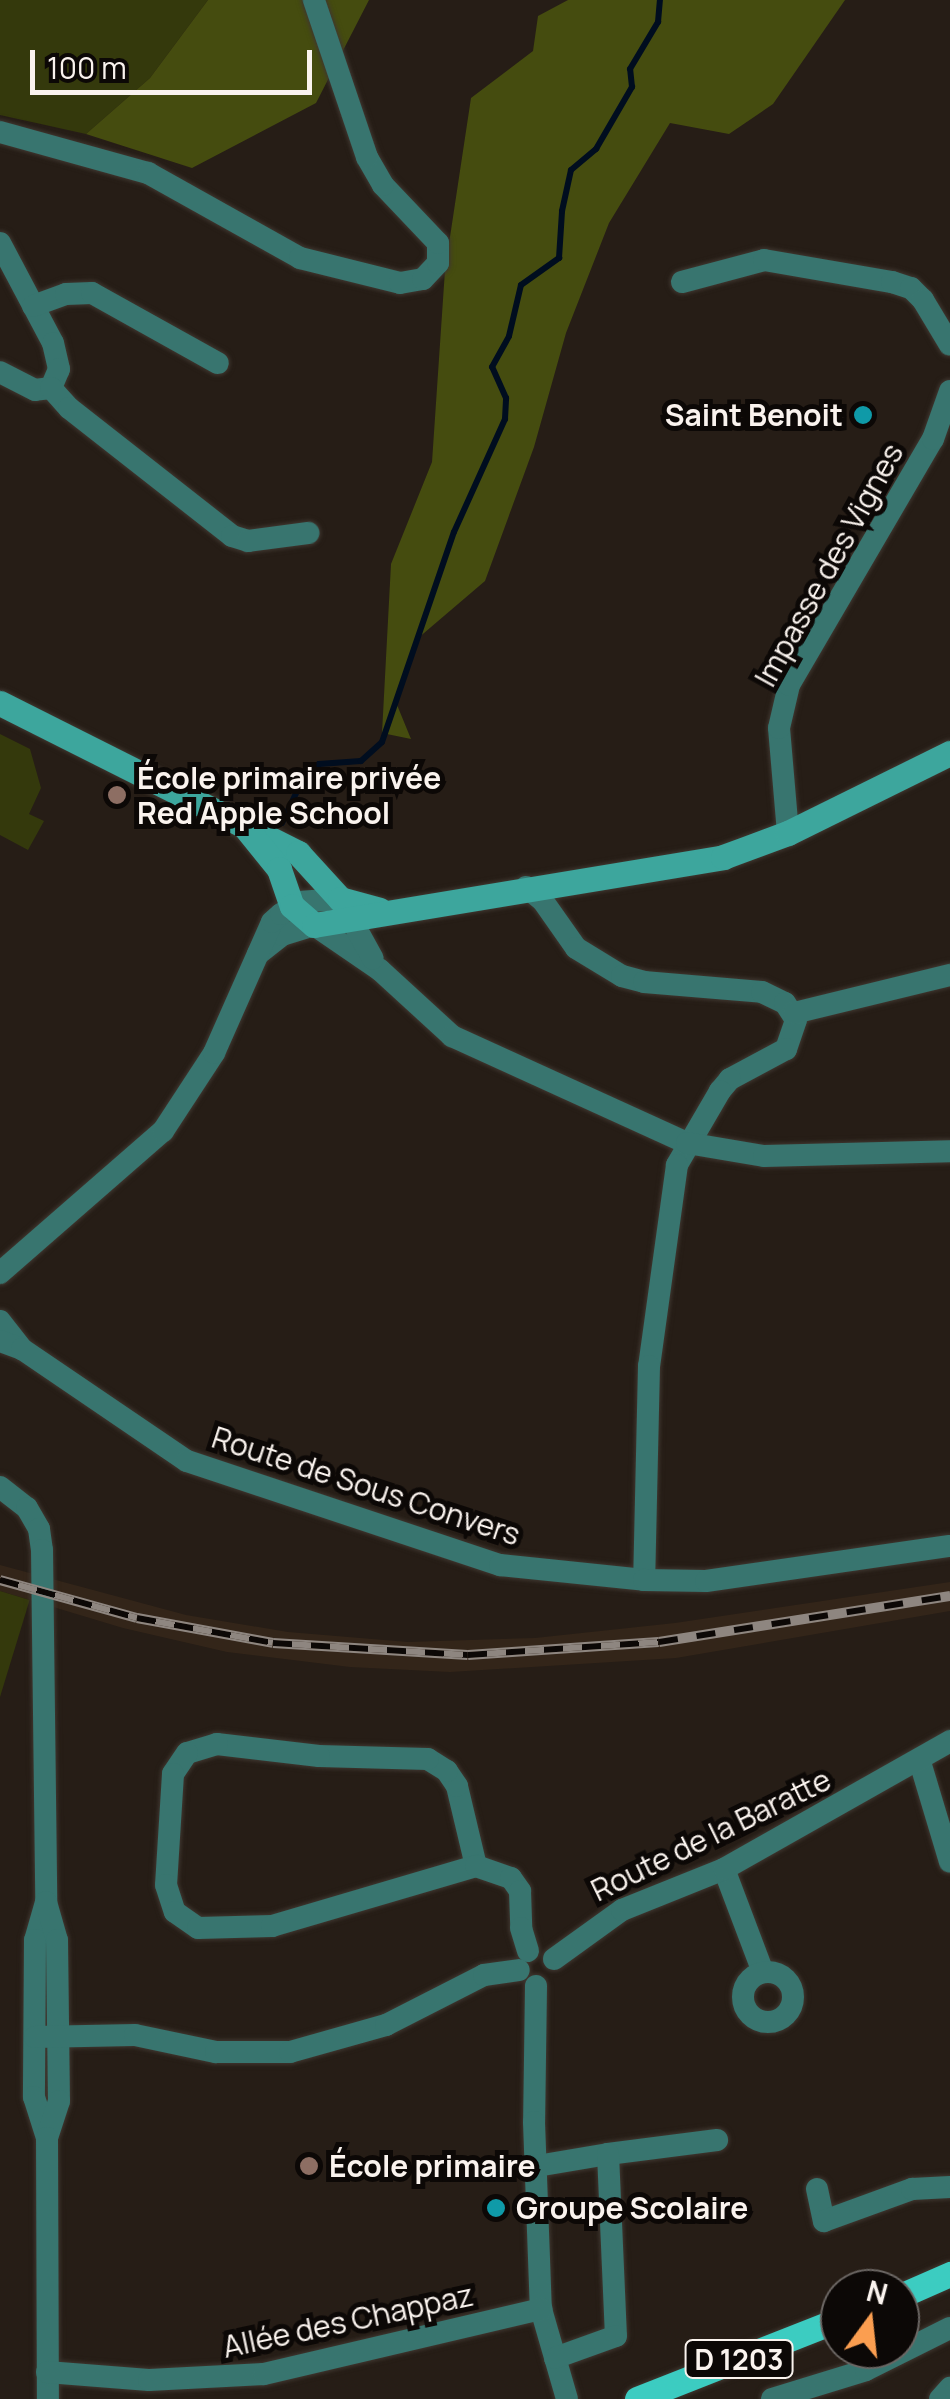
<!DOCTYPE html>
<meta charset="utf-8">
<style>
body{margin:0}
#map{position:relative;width:950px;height:2399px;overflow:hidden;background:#261d16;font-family:Manrope,sans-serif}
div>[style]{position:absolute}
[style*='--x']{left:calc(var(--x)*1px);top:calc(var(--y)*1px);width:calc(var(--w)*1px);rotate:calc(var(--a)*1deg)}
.built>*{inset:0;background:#332519}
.green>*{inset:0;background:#34390c;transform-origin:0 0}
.forest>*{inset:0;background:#454c0f}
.stream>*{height:6px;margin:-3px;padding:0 3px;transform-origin:3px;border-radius:3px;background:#000d1f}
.roads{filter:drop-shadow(0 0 2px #3f3730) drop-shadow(0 0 2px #3f3730)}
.street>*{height:22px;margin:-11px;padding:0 11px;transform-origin:11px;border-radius:11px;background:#38756f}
.street>.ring{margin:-11px;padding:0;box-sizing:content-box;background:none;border:22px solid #38756f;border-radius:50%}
.secondary>*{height:25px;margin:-12.5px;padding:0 12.5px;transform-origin:12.5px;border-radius:12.5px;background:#3da69d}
.primary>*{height:25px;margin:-12.5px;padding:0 12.5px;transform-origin:12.5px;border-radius:12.5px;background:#3cccc1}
.rail>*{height:10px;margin-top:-5px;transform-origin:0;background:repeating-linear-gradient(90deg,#0c0806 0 19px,#8e8680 0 38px);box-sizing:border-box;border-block:2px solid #8e8680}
.dots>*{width:28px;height:28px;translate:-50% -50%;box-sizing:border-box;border:5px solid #0c0806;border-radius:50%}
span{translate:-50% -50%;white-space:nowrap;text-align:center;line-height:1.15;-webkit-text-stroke:10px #0c0806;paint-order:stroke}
.shield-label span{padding:2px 8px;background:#0c0806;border:2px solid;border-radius:8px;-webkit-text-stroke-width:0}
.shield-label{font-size:28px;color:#faf3ee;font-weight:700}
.poi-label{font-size:30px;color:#faf3ee;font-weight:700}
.right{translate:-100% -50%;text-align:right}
.left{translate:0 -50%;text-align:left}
.street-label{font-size:30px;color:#faf3ee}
.north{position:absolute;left:820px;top:2269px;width:100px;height:100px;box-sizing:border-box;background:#0c0806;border:2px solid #6b6663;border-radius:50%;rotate:15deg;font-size:28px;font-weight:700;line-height:40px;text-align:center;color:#faf3ee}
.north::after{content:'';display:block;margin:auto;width:35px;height:45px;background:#fb9e50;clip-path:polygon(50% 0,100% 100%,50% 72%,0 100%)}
.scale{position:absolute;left:30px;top:50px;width:282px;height:45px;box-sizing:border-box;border:5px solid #faf3ee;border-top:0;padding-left:12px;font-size:30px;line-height:35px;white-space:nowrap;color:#faf3ee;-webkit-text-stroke:8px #0c0806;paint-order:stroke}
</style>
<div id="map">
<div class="built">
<i style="clip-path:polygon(0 1565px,186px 1615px,288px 1632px,408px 1642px,535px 1638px,675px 1623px,950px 1582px,950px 1611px,676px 1658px,450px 1672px,350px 1667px,227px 1652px,123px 1628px,0 1591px)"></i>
</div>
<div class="green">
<i style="clip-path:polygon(0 0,208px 0,150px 78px,86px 134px,0 115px)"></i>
<i style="clip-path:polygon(0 734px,30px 749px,41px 788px,29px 814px,44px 821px,28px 850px,0 835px)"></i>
<i style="left:0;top:1591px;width:31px;height:808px;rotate:17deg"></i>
</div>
<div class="forest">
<i style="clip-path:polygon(208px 0,369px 0,316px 103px,192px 168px,86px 134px,150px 78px)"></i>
<i style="clip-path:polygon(568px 0,845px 0,773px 104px,729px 134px,670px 123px,609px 223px,566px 333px,534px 447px,485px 581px,417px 639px,395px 700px,411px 739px,382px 733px,391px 564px,432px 462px,445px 270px,471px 98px,533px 51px,538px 16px)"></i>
</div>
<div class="stream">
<i style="--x:282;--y:823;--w:42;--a:-64.7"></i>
<i style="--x:300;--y:785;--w:28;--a:-48"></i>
<i style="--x:319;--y:764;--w:42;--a:-4.1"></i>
<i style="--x:361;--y:761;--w:28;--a:-42"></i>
<i style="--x:382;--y:742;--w:222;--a:-71.1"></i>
<i style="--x:454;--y:532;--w:124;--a:-65.7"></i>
<i style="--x:505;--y:419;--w:21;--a:-87"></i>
<i style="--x:506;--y:398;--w:34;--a:-114"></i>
<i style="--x:492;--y:367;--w:35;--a:-61"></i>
<i style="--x:509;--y:336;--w:52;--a:-76.8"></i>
<i style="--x:521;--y:285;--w:47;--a:-35.4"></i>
<i style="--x:559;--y:258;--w:47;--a:-86.3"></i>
<i style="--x:562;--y:211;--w:42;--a:-77.6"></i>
<i style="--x:571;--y:170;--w:33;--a:-40"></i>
<i style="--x:596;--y:149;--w:72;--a:-59.9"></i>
<i style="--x:632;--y:87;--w:18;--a:-96"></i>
<i style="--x:630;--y:69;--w:55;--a:-59.2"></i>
<i style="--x:658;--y:22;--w:22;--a:-85"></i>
</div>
<div class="roads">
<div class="street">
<i style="--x:0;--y:132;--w:154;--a:15.5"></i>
<i style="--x:148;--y:173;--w:174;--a:29.2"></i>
<i style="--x:300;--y:258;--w:103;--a:14"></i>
<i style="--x:400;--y:283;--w:23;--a:-10"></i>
<i style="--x:423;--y:279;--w:22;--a:-47"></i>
<i style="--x:438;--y:263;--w:20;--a:-90"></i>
<i style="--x:438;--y:243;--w:80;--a:-133.5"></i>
<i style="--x:383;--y:185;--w:32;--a:-120"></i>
<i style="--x:367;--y:157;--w:166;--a:-108.7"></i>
<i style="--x:0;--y:243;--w:113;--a:62.1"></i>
<i style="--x:53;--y:343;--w:27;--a:77"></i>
<i style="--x:59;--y:369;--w:21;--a:113"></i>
<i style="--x:51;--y:388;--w:16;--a:173"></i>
<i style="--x:35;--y:390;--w:39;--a:-153"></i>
<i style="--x:682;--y:282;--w:85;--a:-15"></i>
<i style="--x:764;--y:260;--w:130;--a:9.8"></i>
<i style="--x:892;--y:282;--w:20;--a:18"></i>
<i style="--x:911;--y:288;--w:17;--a:45"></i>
<i style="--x:923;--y:300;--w:52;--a:59"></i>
<i style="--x:33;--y:306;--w:35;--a:-20"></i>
<i style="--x:66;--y:294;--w:26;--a:-2"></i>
<i style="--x:92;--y:293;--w:144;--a:29.1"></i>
<i style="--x:51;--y:388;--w:27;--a:48"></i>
<i style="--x:69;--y:408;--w:207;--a:38.1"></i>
<i style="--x:232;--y:536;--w:17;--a:17"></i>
<i style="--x:248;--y:541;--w:61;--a:-7.6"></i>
<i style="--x:788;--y:833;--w:105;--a:-94.9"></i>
<i style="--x:779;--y:728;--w:44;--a:-76.9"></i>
<i style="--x:789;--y:685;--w:285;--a:-59.7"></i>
<i style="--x:933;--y:439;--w:51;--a:-70.5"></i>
<i style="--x:526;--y:887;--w:22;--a:39"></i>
<i style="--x:543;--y:901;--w:57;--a:54.9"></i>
<i style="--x:576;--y:948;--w:54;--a:31.3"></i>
<i style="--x:622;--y:976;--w:23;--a:15"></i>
<i style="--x:644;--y:982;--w:118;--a:4.8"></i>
<i style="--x:762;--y:992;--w:25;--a:26"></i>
<i style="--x:785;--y:1003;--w:20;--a:57"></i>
<i style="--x:796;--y:1020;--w:31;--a:109"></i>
<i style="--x:786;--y:1049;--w:64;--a:151.8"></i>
<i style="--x:730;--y:1079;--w:16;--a:130"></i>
<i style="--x:720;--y:1091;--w:86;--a:120.2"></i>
<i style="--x:677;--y:1165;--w:203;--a:97.9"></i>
<i style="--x:649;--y:1366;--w:214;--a:91.3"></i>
<i style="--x:258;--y:954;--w:31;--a:-38"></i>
<i style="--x:282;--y:935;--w:34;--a:-17"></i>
<i style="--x:314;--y:925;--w:80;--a:34.3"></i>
<i style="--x:380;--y:970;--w:98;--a:42.5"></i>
<i style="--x:452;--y:1036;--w:258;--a:24.5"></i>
<i style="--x:687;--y:1143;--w:78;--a:9.6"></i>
<i style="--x:764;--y:1156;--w:186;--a:-1.5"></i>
<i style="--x:794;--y:1013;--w:161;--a:-13.7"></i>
<i style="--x:0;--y:1273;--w:216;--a:-41.1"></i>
<i style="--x:163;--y:1131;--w:93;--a:-56.8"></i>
<i style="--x:214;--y:1053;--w:143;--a:-66.1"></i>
<i style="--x:272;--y:922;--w:12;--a:-42"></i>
<i style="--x:281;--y:914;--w:22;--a:-34"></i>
<i style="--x:299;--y:902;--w:41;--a:-4.2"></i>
<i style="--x:340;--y:899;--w:68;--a:61.2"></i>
<i style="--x:0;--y:1321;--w:36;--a:52"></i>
<i style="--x:0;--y:1341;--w:23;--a:20"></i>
<i style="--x:22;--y:1349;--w:199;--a:34.2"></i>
<i style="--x:187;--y:1461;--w:330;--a:18.4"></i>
<i style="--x:500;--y:1565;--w:145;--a:5.9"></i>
<i style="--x:644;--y:1580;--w:62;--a:0.9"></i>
<i style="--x:706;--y:1581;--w:246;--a:-8.2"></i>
<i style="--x:0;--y:1487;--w:34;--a:38"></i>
<i style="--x:27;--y:1508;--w:24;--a:60"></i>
<i style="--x:39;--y:1529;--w:21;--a:82"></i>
<i style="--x:42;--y:1550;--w:352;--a:89.3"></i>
<i style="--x:46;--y:1902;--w:40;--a:106"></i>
<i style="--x:35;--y:1940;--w:157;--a:90.4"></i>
<i style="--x:34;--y:2097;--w:43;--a:72.4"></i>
<i style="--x:920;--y:1762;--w:104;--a:73.3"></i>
<i style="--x:476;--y:1866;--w:82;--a:-103.4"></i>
<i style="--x:457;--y:1786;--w:18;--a:-124"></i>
<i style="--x:447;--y:1771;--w:22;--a:-148"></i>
<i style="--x:428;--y:1759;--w:109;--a:-178.4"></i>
<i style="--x:319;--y:1756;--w:103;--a:-173.3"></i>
<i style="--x:217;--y:1744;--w:31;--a:163"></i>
<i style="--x:187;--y:1753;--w:25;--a:124"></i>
<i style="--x:173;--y:1774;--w:111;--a:93.6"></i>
<i style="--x:166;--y:1885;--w:28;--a:72"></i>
<i style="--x:175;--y:1912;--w:28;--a:35"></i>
<i style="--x:198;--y:1928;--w:74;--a:-1.5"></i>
<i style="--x:272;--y:1926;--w:213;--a:-16.4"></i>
<i style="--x:476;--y:1866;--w:37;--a:19"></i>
<i style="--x:511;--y:1878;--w:16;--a:55"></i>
<i style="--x:520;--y:1891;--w:37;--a:88"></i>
<i style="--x:521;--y:1928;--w:24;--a:73"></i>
<i style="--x:724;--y:1869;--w:110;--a:69.3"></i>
<i style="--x:46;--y:1902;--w:40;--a:74"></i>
<i style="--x:57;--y:1940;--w:161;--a:89.3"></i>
<i style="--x:59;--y:2101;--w:39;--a:108"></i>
<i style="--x:47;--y:2138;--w:261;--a:89.8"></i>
<i style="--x:554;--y:1959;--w:84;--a:-35.8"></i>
<i style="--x:622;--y:1910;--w:110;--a:-21.9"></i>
<i style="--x:724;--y:1869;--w:260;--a:-29.5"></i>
<i class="ring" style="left:743px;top:1972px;width:28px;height:28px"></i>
<i style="--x:536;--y:1986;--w:136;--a:90.8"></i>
<i style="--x:534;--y:2122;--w:187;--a:87.9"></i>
<i style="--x:541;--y:2309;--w:94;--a:73.9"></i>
<i style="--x:35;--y:2037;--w:100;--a:-1.1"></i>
<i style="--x:135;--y:2035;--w:83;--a:11.9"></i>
<i style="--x:216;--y:2052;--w:74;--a:0"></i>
<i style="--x:290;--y:2052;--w:100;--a:-15.7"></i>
<i style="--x:386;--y:2025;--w:110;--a:-27"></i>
<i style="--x:484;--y:1975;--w:35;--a:-8"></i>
<i style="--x:608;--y:2154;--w:110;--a:-7.3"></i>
<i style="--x:537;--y:2166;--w:72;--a:-9.6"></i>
<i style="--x:608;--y:2154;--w:182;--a:87.5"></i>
<i style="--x:616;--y:2336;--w:65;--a:160.2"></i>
<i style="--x:817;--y:2189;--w:33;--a:78"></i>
<i style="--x:824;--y:2221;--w:94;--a:-20"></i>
<i style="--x:912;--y:2189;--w:38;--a:-3"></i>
<i style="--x:47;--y:2372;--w:102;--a:4.5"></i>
<i style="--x:149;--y:2380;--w:115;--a:-3"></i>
<i style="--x:264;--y:2374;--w:285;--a:-13.2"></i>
<i style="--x:772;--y:2399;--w:98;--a:-17.1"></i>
<i style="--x:866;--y:2370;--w:94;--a:-26.6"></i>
<i style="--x:940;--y:2399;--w:15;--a:-48"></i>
</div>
<div class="secondary">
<i style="--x:0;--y:703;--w:334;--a:26.7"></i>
<i style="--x:298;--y:853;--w:62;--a:47.6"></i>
<i style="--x:340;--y:899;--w:41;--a:15.4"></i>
<i style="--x:245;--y:827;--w:54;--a:51"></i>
<i style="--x:279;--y:869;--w:39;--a:71"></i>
<i style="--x:292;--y:906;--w:29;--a:41"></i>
<i style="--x:314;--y:925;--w:415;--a:-9.4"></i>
<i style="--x:723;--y:857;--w:69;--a:-20.3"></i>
<i style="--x:788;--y:833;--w:181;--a:-26.3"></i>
</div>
<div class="primary">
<i style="--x:900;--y:2296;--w:55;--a:-23.7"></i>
<i style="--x:637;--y:2399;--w:218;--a:-21.5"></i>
</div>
</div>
<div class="rail">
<i style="--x:0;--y:1580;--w:142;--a:15.5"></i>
<i style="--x:137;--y:1618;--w:138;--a:10.4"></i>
<i style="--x:273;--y:1643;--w:195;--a:3.5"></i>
<i style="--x:468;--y:1655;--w:191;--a:-3.9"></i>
<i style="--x:659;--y:1642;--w:295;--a:-9"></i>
</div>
<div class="dots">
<i style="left:863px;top:415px;background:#0f9aa8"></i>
<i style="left:117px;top:795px;background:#8d6e63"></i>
<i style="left:309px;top:2166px;background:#8d6e63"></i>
<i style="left:496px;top:2208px;background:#0f9aa8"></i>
</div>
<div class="shield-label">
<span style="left:739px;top:2359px">D 1203</span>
</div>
<div class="poi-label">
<span class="right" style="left:843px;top:415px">Saint Benoit</span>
<span class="left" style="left:137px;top:795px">École primaire privée<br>Red Apple School</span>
<span class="left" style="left:329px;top:2166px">École primaire</span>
<span class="left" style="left:516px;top:2208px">Groupe Scolaire</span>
</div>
<div class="street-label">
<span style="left:829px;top:565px;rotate:-61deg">Impasse des Vignes</span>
<span style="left:366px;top:1486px;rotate:18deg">Route de Sous Convers</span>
<span style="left:711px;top:1835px;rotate:-26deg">Route de la Baratte</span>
<span style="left:348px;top:2321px;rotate:-12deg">Allée des Chappaz</span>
</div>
<div class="north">N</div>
<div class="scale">100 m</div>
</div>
